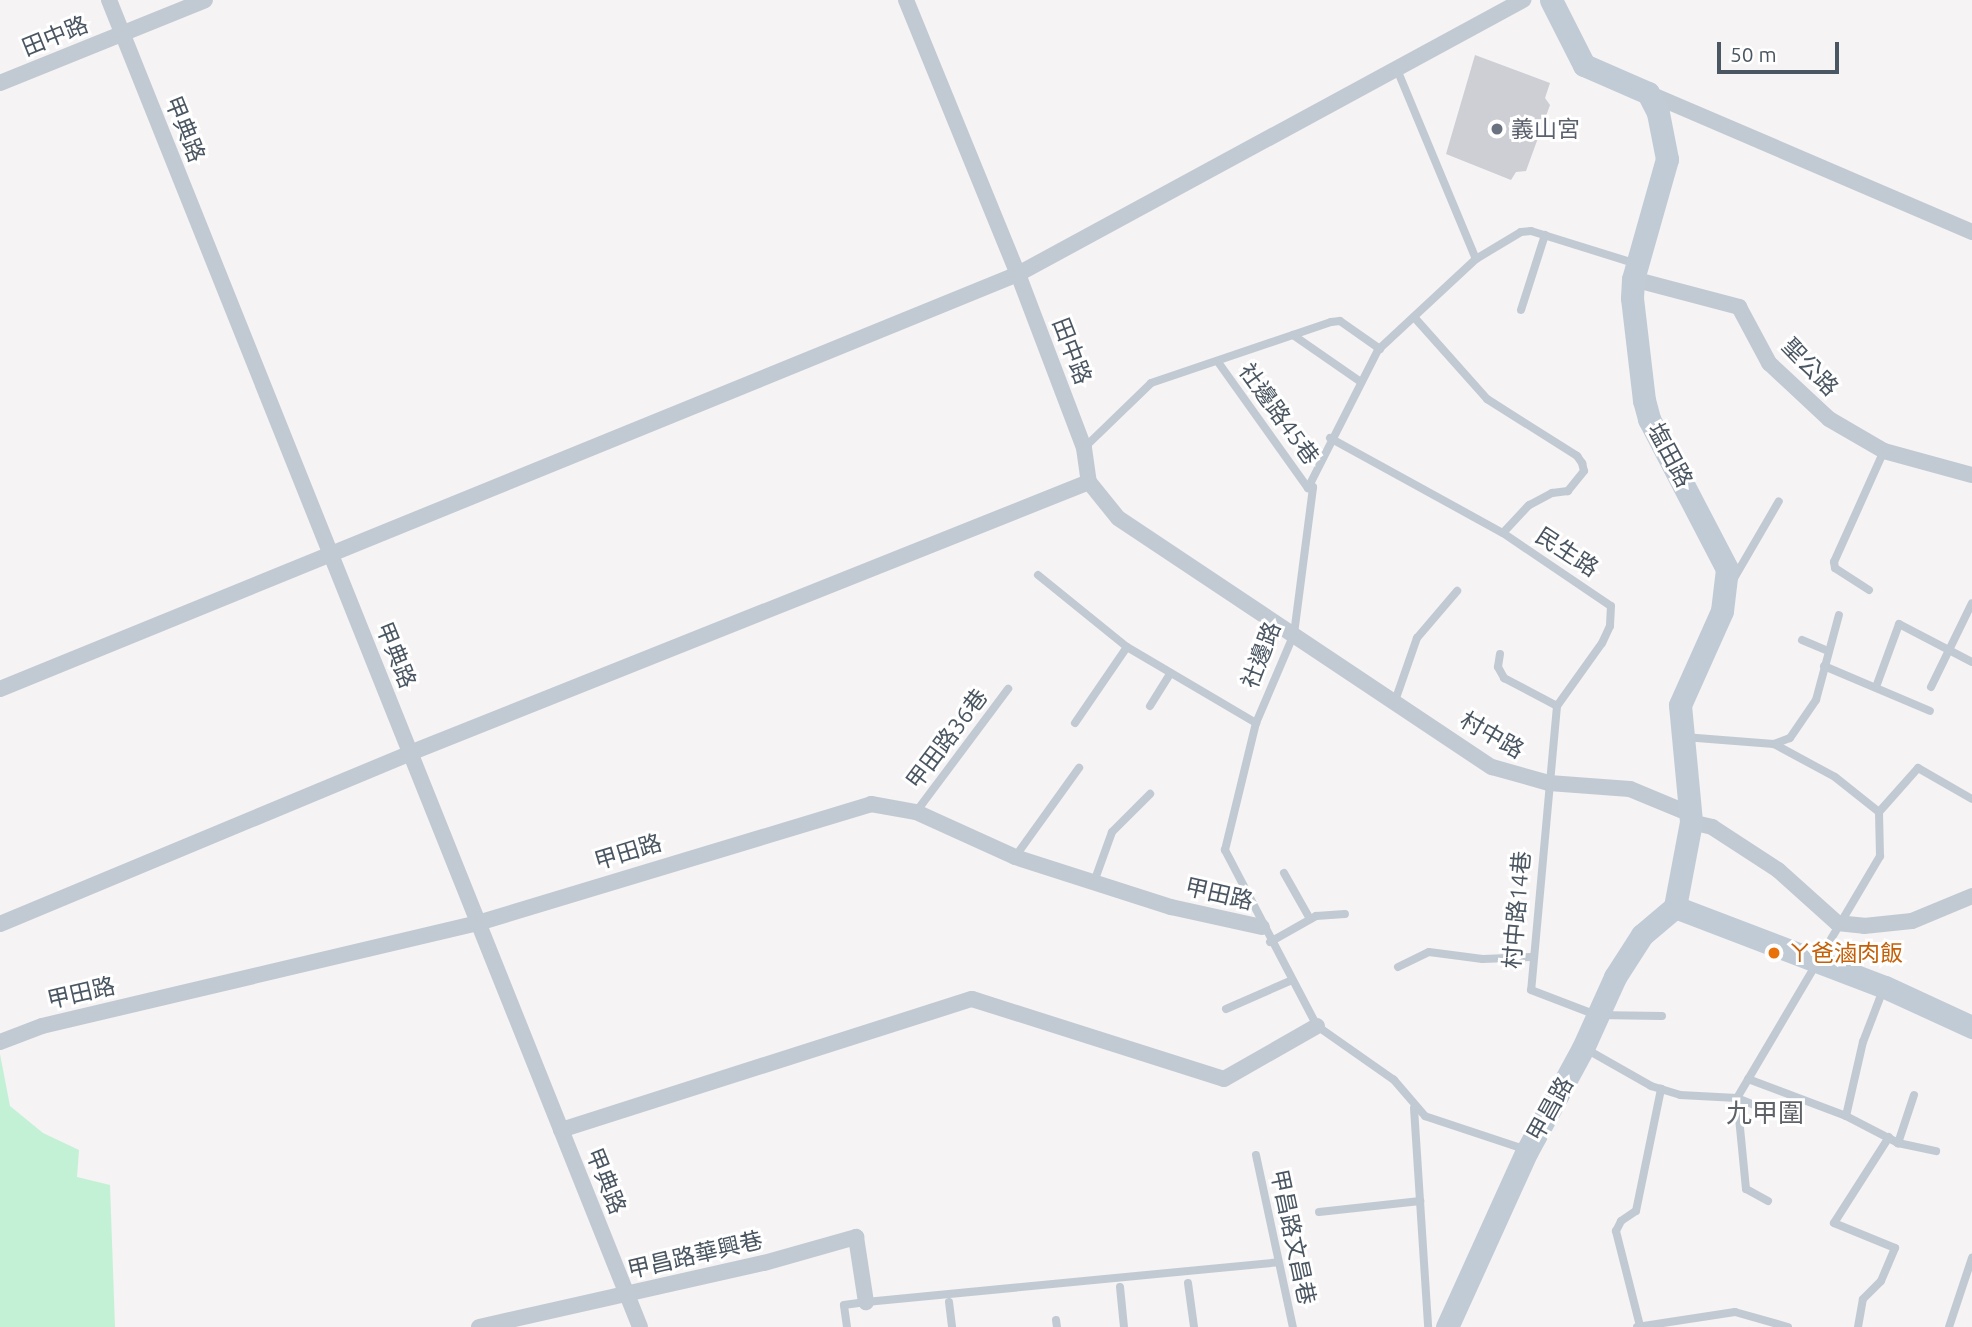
<!DOCTYPE html>
<meta charset="utf-8">
<style>
body{margin:0}
#map{position:relative;width:1972px;height:1327px;overflow:hidden;background:#f5f3f3;font-family:Ubuntu,"Noto Sans TC",sans-serif}
div>[style]{position:absolute}
[style*='--x']{left:calc(var(--x)*1px);top:calc(var(--y)*1px);width:calc(var(--w)*1px);rotate:calc(var(--a)*1deg)}
.green>*{inset:0;background:#c3f1d5}
.building>*{inset:0;background:#cdcfd5}
.lane>*{height:8px;margin:-4px;padding:0 4px;transform-origin:4px;border-radius:4px;background:#c1cad2}
.street>*{height:16px;margin:-8px;padding:0 8px;transform-origin:8px;border-radius:8px;background:#c1cad2}
.secondary>*{height:23px;margin:-11.5px;padding:0 11.5px;transform-origin:11.5px;border-radius:11.5px;background:#c1cbd6}
.dots>*{width:19px;height:19px;translate:-50% -50%;box-sizing:border-box;border:4px solid #fff;border-radius:50%}
span{translate:-50% -50%;white-space:nowrap;text-align:center;line-height:1.15;-webkit-text-stroke:6px #fff;paint-order:stroke}
.street-label{font-size:23px;color:#4a5661}
.worship-label{font-size:23px;color:#5b616d}
.left{translate:0 -50%;text-align:left}
.food-label{font-size:23px;color:#c56008}
.quarter-label{font-size:26px;color:#5f6368}
.scale{position:absolute;left:1717px;top:42px;width:122px;height:32px;box-sizing:border-box;border:4px solid #4a5661;border-top:0;padding-left:9px;font-size:21px;line-height:24px;white-space:nowrap;color:#4a5661;-webkit-text-stroke:5px #fff;paint-order:stroke}
</style>
<div id="map">
<div class="green">
<i style="clip-path:polygon(0 1054px,10px 1106px,43px 1133px,79px 1150px,77px 1177px,110px 1185px,115px 1327px,0 1327px)"></i>
</div>
<div class="building">
<i style="clip-path:polygon(1475px 55px,1550px 83px,1545px 98px,1550px 105px,1526px 171px,1516px 172px,1511px 180px,1446px 154px)"></i>
</div>
<div class="lane">
<i style="--x:1396;--y:67;--w:208;--a:67.4"></i>
<i style="--x:1521;--y:310;--w:79;--a:-72.3"></i>
<i style="--x:1414;--y:317;--w:110;--a:48.3"></i>
<i style="--x:1487;--y:399;--w:107;--a:32.3"></i>
<i style="--x:1577;--y:456;--w:9;--a:54"></i>
<i style="--x:1582;--y:463;--w:8;--a:76"></i>
<i style="--x:1584;--y:471;--w:26;--a:129"></i>
<i style="--x:1568;--y:491;--w:16;--a:173"></i>
<i style="--x:1552;--y:493;--w:26;--a:152"></i>
<i style="--x:1529;--y:505;--w:38;--a:133"></i>
<i style="--x:1293;--y:335;--w:83;--a:34.7"></i>
<i style="--x:1218;--y:362;--w:155;--a:54.5"></i>
<i style="--x:1330;--y:438;--w:197;--a:28.8"></i>
<i style="--x:1503;--y:533;--w:130;--a:34.1"></i>
<i style="--x:1611;--y:606;--w:20;--a:93"></i>
<i style="--x:1610;--y:626;--w:19;--a:115"></i>
<i style="--x:1602;--y:643;--w:77;--a:125.5"></i>
<i style="--x:1557;--y:706;--w:285;--a:95.2"></i>
<i style="--x:1531;--y:990;--w:70;--a:21"></i>
<i style="--x:1596;--y:1015;--w:66;--a:0.9"></i>
<i style="--x:1084;--y:448;--w:93;--a:-44.1"></i>
<i style="--x:1151;--y:383;--w:190;--a:-18.7"></i>
<i style="--x:1331;--y:322;--w:9;--a:-6"></i>
<i style="--x:1340;--y:321;--w:49;--a:35"></i>
<i style="--x:1038;--y:575;--w:114;--a:39"></i>
<i style="--x:1127;--y:647;--w:150;--a:30.5"></i>
<i style="--x:1733;--y:580;--w:91;--a:-59.8"></i>
<i style="--x:1869;--y:590;--w:40;--a:-147.1"></i>
<i style="--x:1835;--y:568;--w:6;--a:-99"></i>
<i style="--x:1834;--y:562;--w:122;--a:-65.8"></i>
<i style="--x:1802;--y:640;--w:28;--a:23"></i>
<i style="--x:1500;--y:654;--w:13;--a:99"></i>
<i style="--x:1498;--y:667;--w:13;--a:61"></i>
<i style="--x:1504;--y:678;--w:60;--a:27.8"></i>
<i style="--x:1824;--y:666;--w:115;--a:23"></i>
<i style="--x:1876;--y:687;--w:67;--a:-69.9"></i>
<i style="--x:1899;--y:624;--w:82;--a:27.5"></i>
<i style="--x:1931;--y:687;--w:93;--a:-64"></i>
<i style="--x:1395;--y:701;--w:67;--a:-70.8"></i>
<i style="--x:1417;--y:638;--w:62;--a:-49.6"></i>
<i style="--x:1150;--y:706;--w:39;--a:-58"></i>
<i style="--x:1075;--y:723;--w:92;--a:-55.6"></i>
<i style="--x:1684;--y:737;--w:90;--a:4.4"></i>
<i style="--x:1774;--y:744;--w:17;--a:-21"></i>
<i style="--x:1790;--y:738;--w:46;--a:-55.6"></i>
<i style="--x:1816;--y:700;--w:88;--a:-74.9"></i>
<i style="--x:1774;--y:744;--w:69;--a:28.4"></i>
<i style="--x:1835;--y:777;--w:56;--a:38.5"></i>
<i style="--x:916;--y:812;--w:154;--a:-53.2"></i>
<i style="--x:1015;--y:857;--w:110;--a:-54.3"></i>
<i style="--x:1284;--y:873;--w:53;--a:60.5"></i>
<i style="--x:1094;--y:882;--w:53;--a:-70.2"></i>
<i style="--x:1112;--y:832;--w:54;--a:-45"></i>
<i style="--x:1270;--y:942;--w:53;--a:-29.5"></i>
<i style="--x:1316;--y:916;--w:29;--a:-4"></i>
<i style="--x:1398;--y:967;--w:34;--a:-26"></i>
<i style="--x:1429;--y:952;--w:54;--a:7.4"></i>
<i style="--x:1483;--y:959;--w:49;--a:-2.3"></i>
<i style="--x:1226;--y:1009;--w:72;--a:-23.7"></i>
<i style="--x:1586;--y:1049;--w:75;--a:29.6"></i>
<i style="--x:1651;--y:1086;--w:30;--a:17"></i>
<i style="--x:1680;--y:1095;--w:57;--a:3"></i>
<i style="--x:1737;--y:1098;--w:35;--a:22"></i>
<i style="--x:1748;--y:1079;--w:105;--a:20.7"></i>
<i style="--x:1846;--y:1116;--w:59;--a:27.4"></i>
<i style="--x:1914;--y:1095;--w:51;--a:108.4"></i>
<i style="--x:1898;--y:1143;--w:39;--a:12"></i>
<i style="--x:1414;--y:1108;--w:219;--a:86.3"></i>
<i style="--x:1846;--y:1116;--w:76;--a:-77.1"></i>
<i style="--x:1863;--y:1042;--w:56;--a:-69"></i>
<i style="--x:1524;--y:1149;--w:104;--a:-161.6"></i>
<i style="--x:1425;--y:1116;--w:48;--a:-130.7"></i>
<i style="--x:1394;--y:1080;--w:94;--a:-145"></i>
<i style="--x:1317;--y:1026;--w:199;--a:-117.6"></i>
<i style="--x:1225;--y:850;--w:131;--a:-76.3"></i>
<i style="--x:1256;--y:723;--w:97;--a:-66.9"></i>
<i style="--x:1294;--y:634;--w:148;--a:-82.6"></i>
<i style="--x:1313;--y:487;--w:5;--a:169"></i>
<i style="--x:1308;--y:488;--w:155;--a:-63.1"></i>
<i style="--x:1378;--y:350;--w:134;--a:-42.9"></i>
<i style="--x:1476;--y:259;--w:52;--a:-31"></i>
<i style="--x:1521;--y:232;--w:10;--a:-6"></i>
<i style="--x:1531;--y:231;--w:108;--a:17.3"></i>
<i style="--x:1256;--y:1155;--w:176;--a:77.9"></i>
<i style="--x:1768;--y:1201;--w:25;--a:-151"></i>
<i style="--x:1746;--y:1189;--w:91;--a:-95.6"></i>
<i style="--x:1737;--y:1098;--w:281;--a:-59.4"></i>
<i style="--x:1880;--y:856;--w:44;--a:-91.3"></i>
<i style="--x:1879;--y:812;--w:59;--a:-48.4"></i>
<i style="--x:1918;--y:768;--w:62;--a:29.9"></i>
<i style="--x:1319;--y:1212;--w:102;--a:-6.2"></i>
<i style="--x:1188;--y:1283;--w:44;--a:82.2"></i>
<i style="--x:1120;--y:1287;--w:40;--a:84.3"></i>
<i style="--x:949;--y:1302;--w:25;--a:83"></i>
<i style="--x:1056;--y:1320;--w:7;--a:82"></i>
<i style="--x:1640;--y:1326;--w:98;--a:-104.2"></i>
<i style="--x:1616;--y:1231;--w:11;--a:-63"></i>
<i style="--x:1621;--y:1221;--w:18;--a:-34"></i>
<i style="--x:1636;--y:1211;--w:125;--a:-78.4"></i>
<i style="--x:847;--y:1327;--w:22;--a:-98"></i>
<i style="--x:844;--y:1305;--w:22;--a:-8"></i>
<i style="--x:866;--y:1302;--w:414;--a:-5.5"></i>
<i style="--x:1637;--y:1327;--w:99;--a:-8.7"></i>
<i style="--x:1735;--y:1312;--w:55;--a:15.8"></i>
<i style="--x:1858;--y:1327;--w:28;--a:-80"></i>
<i style="--x:1863;--y:1299;--w:25;--a:-45"></i>
<i style="--x:1881;--y:1281;--w:36;--a:-67"></i>
<i style="--x:1895;--y:1248;--w:66;--a:-157.7"></i>
<i style="--x:1834;--y:1223;--w:102;--a:-57.4"></i>
<i style="--x:1949;--y:1327;--w:73;--a:-71.6"></i>
</div>
<div class="street">
<i style="--x:109;--y:0;--w:1429;--a:68.19"></i>
<i style="--x:906;--y:0;--w:296;--a:67.8"></i>
<i style="--x:1018;--y:274;--w:186;--a:69.2"></i>
<i style="--x:1084;--y:448;--w:34;--a:82"></i>
<i style="--x:1089;--y:482;--w:46;--a:51.1"></i>
<i style="--x:1118;--y:518;--w:449;--a:33.7"></i>
<i style="--x:1492;--y:767;--w:59;--a:15.7"></i>
<i style="--x:1549;--y:783;--w:81;--a:4.2"></i>
<i style="--x:1630;--y:789;--w:65;--a:22.6"></i>
<i style="--x:0;--y:83;--w:221;--a:-22"></i>
<i style="--x:1648;--y:93;--w:353;--a:23.2"></i>
<i style="--x:1633;--y:279;--w:110;--a:14.8"></i>
<i style="--x:1739;--y:307;--w:64;--a:61.8"></i>
<i style="--x:1769;--y:363;--w:82;--a:43"></i>
<i style="--x:1829;--y:419;--w:64;--a:30.2"></i>
<i style="--x:1884;--y:451;--w:91;--a:15.3"></i>
<i style="--x:0;--y:689;--w:1099;--a:-22.18"></i>
<i style="--x:1018;--y:274;--w:575;--a:-28.48"></i>
<i style="--x:1691;--y:822;--w:22;--a:13"></i>
<i style="--x:1712;--y:827;--w:79;--a:33.1"></i>
<i style="--x:1778;--y:870;--w:79;--a:41.9"></i>
<i style="--x:1837;--y:923;--w:27;--a:6"></i>
<i style="--x:1864;--y:926;--w:48;--a:-5.9"></i>
<i style="--x:1912;--y:921;--w:65;--a:-22.6"></i>
<i style="--x:0;--y:924;--w:444;--a:-22.6"></i>
<i style="--x:410;--y:753;--w:731;--a:-21.76"></i>
<i style="--x:0;--y:1042;--w:45;--a:-20.9"></i>
<i style="--x:42;--y:1026;--w:448;--a:-13.3"></i>
<i style="--x:478;--y:923;--w:411;--a:-16.8"></i>
<i style="--x:871;--y:804;--w:46;--a:10.1"></i>
<i style="--x:916;--y:812;--w:109;--a:24.4"></i>
<i style="--x:1015;--y:857;--w:164;--a:17.8"></i>
<i style="--x:1171;--y:907;--w:93;--a:12.4"></i>
<i style="--x:561;--y:1130;--w:431;--a:-17.7"></i>
<i style="--x:972;--y:999;--w:264;--a:17.6"></i>
<i style="--x:1224;--y:1079;--w:107;--a:-29.7"></i>
<i style="--x:479;--y:1327;--w:292;--a:-12.7"></i>
<i style="--x:764;--y:1263;--w:96;--a:-15.8"></i>
<i style="--x:856;--y:1237;--w:66;--a:81.3"></i>
</div>
<div class="secondary">
<i style="--x:1551;--y:0;--w:73;--a:63.1"></i>
<i style="--x:1584;--y:65;--w:70;--a:23.6"></i>
<i style="--x:1648;--y:93;--w:22;--a:63"></i>
<i style="--x:1658;--y:113;--w:47;--a:78.9"></i>
<i style="--x:1667;--y:159;--w:125;--a:105.8"></i>
<i style="--x:1633;--y:279;--w:19;--a:93"></i>
<i style="--x:1632;--y:298;--w:103;--a:83.3"></i>
<i style="--x:1644;--y:400;--w:20;--a:75"></i>
<i style="--x:1649;--y:419;--w:169;--a:62.5"></i>
<i style="--x:1727;--y:569;--w:42;--a:96.8"></i>
<i style="--x:1722;--y:611;--w:103;--a:114.1"></i>
<i style="--x:1680;--y:705;--w:118;--a:84.6"></i>
<i style="--x:1691;--y:822;--w:86;--a:100.7"></i>
<i style="--x:1675;--y:907;--w:225;--a:20.9"></i>
<i style="--x:1885;--y:987;--w:96;--a:24.7"></i>
<i style="--x:1447;--y:1327;--w:193;--a:-65.6"></i>
<i style="--x:1527;--y:1151;--w:117;--a:-61.5"></i>
<i style="--x:1583;--y:1048;--w:78;--a:-65.7"></i>
<i style="--x:1615;--y:977;--w:50;--a:-57.3"></i>
<i style="--x:1642;--y:935;--w:43;--a:-40.3"></i>
</div>
<div class="dots">
<i style="left:1497px;top:129px;background:#6b7280"></i>
<i style="left:1774px;top:953px;background:#e8710a"></i>
</div>
<div class="street-label">
<span style="left:55px;top:36px;rotate:-22deg">田中路</span>
<span style="left:185px;top:129px;rotate:68deg">甲典路</span>
<span style="left:1072px;top:351px;rotate:69deg">田中路</span>
<span style="left:1810px;top:367px;rotate:46deg">聖公路</span>
<span style="left:1279px;top:414px;rotate:54deg">社邊路45巷</span>
<span style="left:1670px;top:455px;rotate:62deg">塩田路</span>
<span style="left:1567px;top:552px;rotate:33deg">民生路</span>
<span style="left:396px;top:655px;rotate:68deg">甲典路</span>
<span style="left:1261px;top:655px;rotate:-69deg">社邊路</span>
<span style="left:1492px;top:735px;rotate:30deg">村中路</span>
<span style="left:947px;top:739px;rotate:-53deg">甲田路36巷</span>
<span style="left:628px;top:852px;rotate:-17deg">甲田路</span>
<span style="left:1219px;top:894px;rotate:13deg">甲田路</span>
<span style="left:1517px;top:910px;rotate:-85deg">村中路14巷</span>
<span style="left:81px;top:993px;rotate:-13deg">甲田路</span>
<span style="left:1550px;top:1109px;rotate:-61deg">甲昌路</span>
<span style="left:606px;top:1181px;rotate:68deg">甲典路</span>
<span style="left:1293px;top:1237px;rotate:78deg">甲昌路文昌巷</span>
<span style="left:695px;top:1255px;rotate:-13deg">甲昌路華興巷</span>
</div>
<div class="worship-label">
<span class="left" style="left:1511px;top:129px">義山宮</span>
</div>
<div class="food-label">
<span class="left" style="left:1788px;top:953px">ㄚ爸滷肉飯</span>
</div>
<div class="quarter-label">
<span style="left:1765px;top:1113px">九甲圍</span>
</div>
<div class="scale">50 m</div>
</div>
